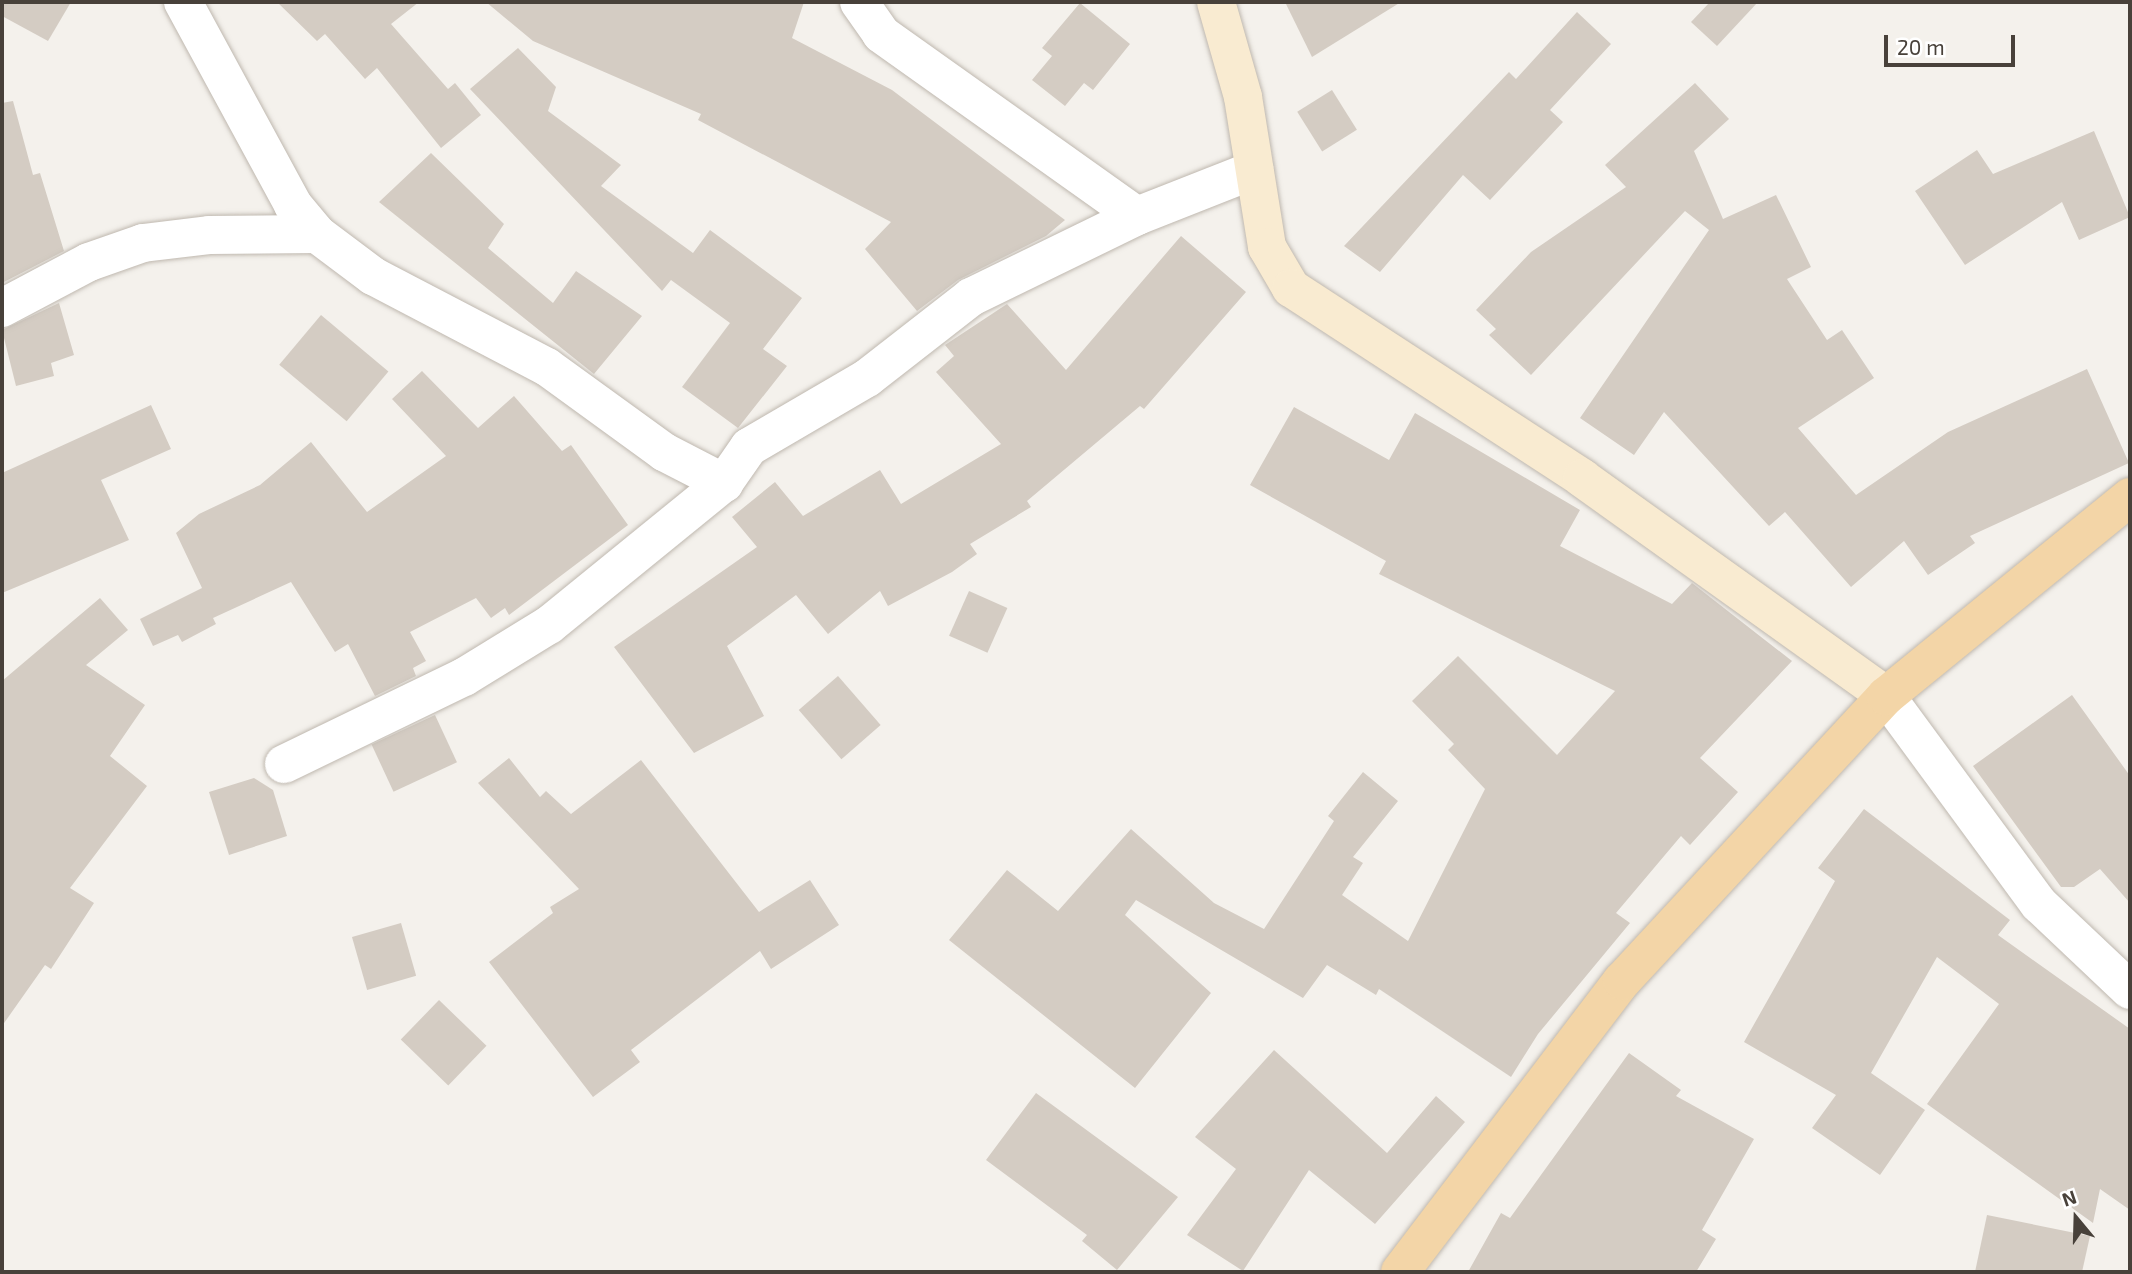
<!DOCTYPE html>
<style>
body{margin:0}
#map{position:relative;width:2132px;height:1274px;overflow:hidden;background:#f4f1ec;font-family:"Exo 2",sans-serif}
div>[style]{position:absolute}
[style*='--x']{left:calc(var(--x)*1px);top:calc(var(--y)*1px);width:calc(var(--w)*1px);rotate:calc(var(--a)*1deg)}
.building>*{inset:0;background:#d4ccc3;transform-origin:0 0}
.roads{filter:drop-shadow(0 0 2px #bfb8af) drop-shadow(0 0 2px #bfb8af)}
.street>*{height:38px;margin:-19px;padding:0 19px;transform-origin:19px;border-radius:19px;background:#fff}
.secondary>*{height:38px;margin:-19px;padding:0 19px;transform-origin:19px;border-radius:19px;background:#f9ebd1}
.primary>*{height:38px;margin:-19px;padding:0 19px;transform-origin:19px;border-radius:19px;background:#f3d5a7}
span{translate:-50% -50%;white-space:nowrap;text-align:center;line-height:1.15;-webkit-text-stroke:5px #fff;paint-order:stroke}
.frame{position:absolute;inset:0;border:4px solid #48413a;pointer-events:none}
.north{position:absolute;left:2041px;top:1183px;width:70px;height:70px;-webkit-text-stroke:5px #fff;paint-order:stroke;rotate:341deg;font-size:19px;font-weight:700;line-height:28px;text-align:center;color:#48413a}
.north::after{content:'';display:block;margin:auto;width:24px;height:32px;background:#48413a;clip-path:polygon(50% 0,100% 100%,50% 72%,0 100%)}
.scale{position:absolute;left:1884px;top:35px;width:131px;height:32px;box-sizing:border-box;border:4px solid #48413a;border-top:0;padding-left:9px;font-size:21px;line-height:24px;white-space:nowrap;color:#48413a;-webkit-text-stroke:5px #fff;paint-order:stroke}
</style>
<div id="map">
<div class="building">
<i style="clip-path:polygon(2px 2px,71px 2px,48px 41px,2px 16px)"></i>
<i style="clip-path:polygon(277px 2px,419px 2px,391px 24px,448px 89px,455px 83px,481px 115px,441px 148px,377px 68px,365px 79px,325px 34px,317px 41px)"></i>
<i style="clip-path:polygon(486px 2px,804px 2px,792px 38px,892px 90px,1065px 220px,1046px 236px,958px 280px,917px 311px,865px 249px,891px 222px,698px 120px,701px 114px,533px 41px)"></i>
<i style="clip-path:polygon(1285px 2px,1401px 2px,1312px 57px)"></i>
<i style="clip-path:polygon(1710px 2px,1758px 2px,1717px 46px,1691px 22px)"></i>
<i style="clip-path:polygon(1080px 3px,1130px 44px,1093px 90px,1084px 83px,1065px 106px,1032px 80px,1052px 56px,1042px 48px)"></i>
<i style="clip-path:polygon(1577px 12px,1611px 44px,1550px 110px,1563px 122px,1490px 200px,1463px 175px,1380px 272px,1344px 246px,1509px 72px,1516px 79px)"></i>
<i style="clip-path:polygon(518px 48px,556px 87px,548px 111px,621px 165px,601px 186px,693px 253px,710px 230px,802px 298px,763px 349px,787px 366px,738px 428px,682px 387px,730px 323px,671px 280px,662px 291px,470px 89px)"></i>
<i style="clip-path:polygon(1695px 83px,1729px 119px,1694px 151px,1723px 219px,1776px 195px,1811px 267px,1787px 279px,1827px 340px,1842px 330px,1874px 378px,1798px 428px,1856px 495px,1948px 432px,2087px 369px,2129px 463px,1970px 536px,1975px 543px,1928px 575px,1904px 541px,1851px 587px,1785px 512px,1769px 526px,1664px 412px,1634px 455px,1580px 418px,1709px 230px,1685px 211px,1531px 375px,1489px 335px,1496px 329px,1476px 310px,1531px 252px,1626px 187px,1605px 165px)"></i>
<i style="left:1332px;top:90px;width:47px;height:41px;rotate:58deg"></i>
<i style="clip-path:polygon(13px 101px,33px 175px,40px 173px,64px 251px,2px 283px,2px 103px)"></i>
<i style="clip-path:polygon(2094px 131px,2130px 217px,2079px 240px,2062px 202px,1965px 265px,1915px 191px,1977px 150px,1993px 174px)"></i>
<i style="clip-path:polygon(431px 153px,504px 224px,488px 248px,553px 303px,576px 271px,642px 316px,594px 374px,379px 202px)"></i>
<i style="clip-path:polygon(1181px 236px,1246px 292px,1144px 409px,1140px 406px,1027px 501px,1031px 507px,970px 544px,977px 554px,952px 572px,888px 606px,880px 591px,828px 634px,796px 595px,727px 646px,764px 716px,694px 753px,614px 647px,757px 547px,732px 517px,775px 482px,803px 516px,880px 470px,901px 504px,1001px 444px,936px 372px,954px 356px,945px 345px,1007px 304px,1066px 370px)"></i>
<i style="clip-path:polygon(59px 303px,74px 355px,51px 363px,54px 376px,16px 386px,2px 330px)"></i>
<i style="left:321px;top:315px;width:88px;height:65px;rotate:40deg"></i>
<i style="clip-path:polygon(422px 371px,478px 428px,514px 396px,562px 451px,571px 445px,628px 525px,509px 615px,505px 608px,491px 618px,476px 598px,410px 632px,426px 661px,413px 668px,416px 676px,375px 696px,348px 644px,335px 652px,291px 582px,213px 618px,216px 624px,182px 642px,178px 635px,153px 646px,140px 619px,202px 588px,176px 533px,199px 514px,260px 485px,311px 442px,367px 512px,446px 456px,392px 399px)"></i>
<i style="clip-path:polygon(151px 405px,171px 449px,101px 480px,129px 540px,2px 593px,2px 473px)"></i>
<i style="clip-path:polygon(1294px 407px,1389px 460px,1415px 413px,1580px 510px,1560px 546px,1672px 604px,1692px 583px,1792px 661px,1700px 758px,1738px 792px,1690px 845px,1681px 836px,1616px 913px,1630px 923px,1538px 1034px,1511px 1077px,1379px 989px,1376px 995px,1327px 965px,1303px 998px,1136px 900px,1125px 915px,1211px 993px,1135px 1088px,949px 940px,1007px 870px,1058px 911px,1131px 829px,1214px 903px,1264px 929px,1334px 821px,1328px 816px,1363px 772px,1398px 801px,1353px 857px,1363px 863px,1342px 895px,1408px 941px,1485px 789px,1448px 750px,1454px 744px,1412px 701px,1458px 656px,1557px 755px,1615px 691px,1379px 574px,1386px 561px,1250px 485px)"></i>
<i style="left:969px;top:591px;width:42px;height:49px;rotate:24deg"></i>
<i style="clip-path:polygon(100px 598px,128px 630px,86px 665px,145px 705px,110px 756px,147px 786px,70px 888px,94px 903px,51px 969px,45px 965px,2px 1026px,2px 681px)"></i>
<i style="left:838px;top:676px;width:65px;height:52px;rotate:49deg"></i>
<i style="clip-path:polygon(2072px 695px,2130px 776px,2130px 903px,2100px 869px,2074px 887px,2061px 887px,1973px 766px)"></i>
<i style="left:435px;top:715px;width:52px;height:70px;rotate:65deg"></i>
<i style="clip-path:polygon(509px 758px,540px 797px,546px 791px,571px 814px,641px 760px,759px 912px,810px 880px,839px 925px,771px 969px,760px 951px,631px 1050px,640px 1062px,593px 1097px,489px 962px,553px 913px,550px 907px,579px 889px,478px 783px)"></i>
<i style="clip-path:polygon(254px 778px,273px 790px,287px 836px,229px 855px,209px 792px)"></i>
<i style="clip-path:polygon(1864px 809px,2010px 920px,1998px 935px,2130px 1029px,2130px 1210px,2100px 1189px,2093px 1223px,1927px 1104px,1999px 1004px,1937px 957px,1871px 1073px,1925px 1110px,1880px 1175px,1812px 1128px,1836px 1095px,1744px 1042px,1835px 881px,1818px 868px)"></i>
<i style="left:401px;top:923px;width:55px;height:51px;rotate:74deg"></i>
<i style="left:439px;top:1000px;width:66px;height:55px;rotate:44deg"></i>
<i style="clip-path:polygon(1274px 1050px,1387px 1153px,1436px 1096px,1465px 1122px,1375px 1224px,1309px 1170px,1243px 1271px,1187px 1235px,1236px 1169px,1195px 1137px)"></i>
<i style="clip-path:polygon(1629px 1053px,1681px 1090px,1676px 1096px,1754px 1139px,1702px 1230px,1716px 1239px,1696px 1272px,1468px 1272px,1501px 1213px,1510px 1218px)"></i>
<i style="clip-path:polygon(1036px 1093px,1178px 1197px,1117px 1270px,1082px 1241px,1087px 1235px,986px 1160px)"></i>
<i style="clip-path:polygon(1987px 1215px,2090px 1236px,2082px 1272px,1975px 1272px)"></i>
</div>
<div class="roads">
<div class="street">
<i style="--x:183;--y:2;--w:231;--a:61.5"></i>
<i style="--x:293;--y:205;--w:38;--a:50"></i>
<i style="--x:317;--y:234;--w:70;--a:36.9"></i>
<i style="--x:373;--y:276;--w:196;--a:27.6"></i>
<i style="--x:547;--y:367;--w:145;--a:36"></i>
<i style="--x:664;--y:452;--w:68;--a:27.3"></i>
<i style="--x:724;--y:483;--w:44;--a:-55.2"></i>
<i style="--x:749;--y:447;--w:137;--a:-30.3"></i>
<i style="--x:867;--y:378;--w:132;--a:-37.9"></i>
<i style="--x:971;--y:297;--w:185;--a:-26"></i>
<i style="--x:1137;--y:216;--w:126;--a:-21.5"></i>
<i style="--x:859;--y:2;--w:39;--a:55"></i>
<i style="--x:881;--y:34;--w:314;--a:35.4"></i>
<i style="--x:2;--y:308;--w:98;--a:-27.9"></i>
<i style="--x:89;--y:262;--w:57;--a:-19.4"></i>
<i style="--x:143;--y:243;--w:66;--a:-6.9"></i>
<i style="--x:209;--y:235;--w:108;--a:-0.5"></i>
<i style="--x:1886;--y:696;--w:258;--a:53.7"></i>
<i style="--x:2039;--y:904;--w:125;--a:43.4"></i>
<i style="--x:284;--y:764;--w:200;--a:-25.8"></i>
<i style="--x:464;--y:677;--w:100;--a:-31.5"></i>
<i style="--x:549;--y:625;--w:225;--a:-39.1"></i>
</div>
<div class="secondary">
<i style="--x:1216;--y:2;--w:99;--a:74.1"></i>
<i style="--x:1243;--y:97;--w:152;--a:80.9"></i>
<i style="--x:1267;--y:247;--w:48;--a:59.7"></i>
<i style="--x:1291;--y:288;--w:348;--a:33.1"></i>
<i style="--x:1582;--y:478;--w:374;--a:35.6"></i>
</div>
<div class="primary">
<i style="--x:1400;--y:1272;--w:366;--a:-52.7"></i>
<i style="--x:1622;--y:981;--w:388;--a:-47.2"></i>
<i style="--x:1886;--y:696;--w:315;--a:-39.2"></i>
</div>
</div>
<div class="frame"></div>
<div class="north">N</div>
<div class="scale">20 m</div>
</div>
